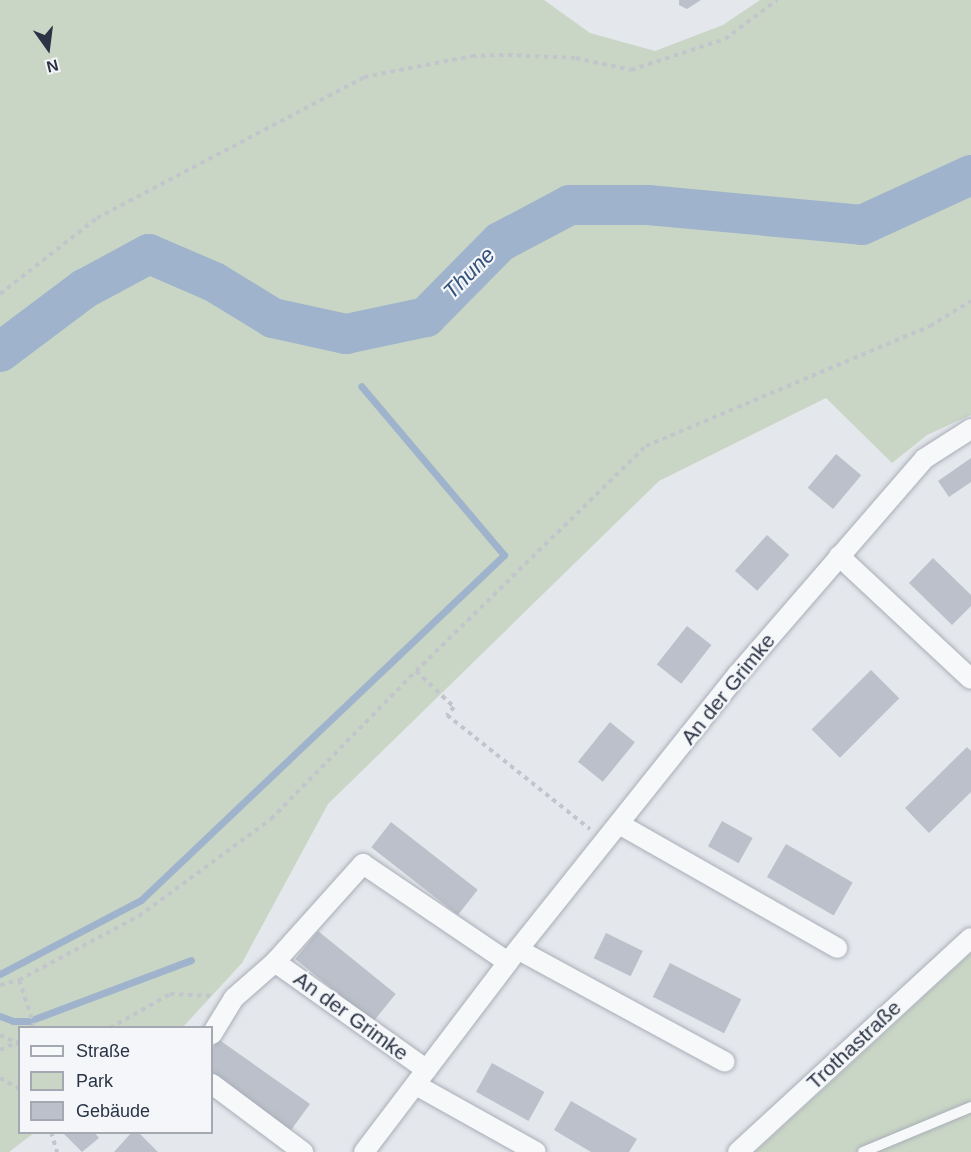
<!DOCTYPE html>
<meta charset="utf-8">
<style>
body{margin:0}
#map{position:relative;width:971px;height:1152px;overflow:hidden;background:#e4e7ec;font-family:Helvetica,sans-serif}
div>[style]{position:absolute}
[style*='--x']{left:calc(var(--x)*1px);top:calc(var(--y)*1px);width:calc(var(--w)*1px);rotate:calc(var(--a)*1deg)}
.green>*{inset:0;background:#c9d6c5}
.stream>*{height:7px;margin:-3.5px;padding:0 3.5px;transform-origin:3.5px;border-radius:3.5px;background:#9fb4cc}
.river>*{height:40px;margin:-20px;padding:0 20px;transform-origin:20px;border-radius:20px;background:#9fb4cc}
.building>*{inset:0;background:#bbc0ca;transform-origin:0 0}
.path>*{height:4px;margin-top:-2px;transform-origin:0;background:repeating-linear-gradient(90deg,#c2c5cb 0 4.5px,transparent 0 9px)}
.roads{filter:drop-shadow(0 0 2px #a9aeb7) drop-shadow(0 0 2px #a9aeb7)}
.lane>*{height:10px;margin:-5px;padding:0 5px;transform-origin:5px;border-radius:5px;background:#f7f8fa}
.street>*{height:20px;margin:-10px;padding:0 10px;transform-origin:10px;border-radius:10px;background:#f7f8fa}
span{translate:-50% -50%;white-space:nowrap;text-align:center;line-height:1.15;-webkit-text-stroke:4.5px #f4f6f9;paint-order:stroke}
.street-label{font-size:21px;color:#2b3445}
.water-label{font-size:22px;color:#34527a;font-style:italic}
.legend{position:absolute;left:18px;top:1026px;width:195px;height:108px;box-sizing:border-box;background:#f4f6f9;border:2px solid #a4a8b1;margin:0;padding:8px 10px;list-style:none;font-size:18px;color:#2b3445}
.legend li{display:flex;align-items:center;gap:12px;height:30px}
.legend b{width:30px;border:2px solid #a4a8b1}
.north{position:absolute;left:18px;top:18px;width:60px;height:60px;-webkit-text-stroke:4px #f4f6f9;paint-order:stroke;rotate:166deg;font-size:16px;font-weight:700;line-height:24px;text-align:center;color:#2b3445}
.north::after{content:'';display:block;margin:auto;width:21px;height:27px;background:#2b3445;clip-path:polygon(50% 0,100% 100%,50% 72%,0 100%)}
</style>
<div id="map">
<div class="green">
<i style="clip-path:polygon(0 0,544px 0,590px 33px,655px 51px,723px 25px,760px 0,971px 0,971px 415px,927px 435px,892px 463px,826px 398px,659px 481px,328px 804px,242px 963px,183px 1027px,20px 1028px,20px 1132px,34px 1133px,9px 1152px,0 1152px)"></i>
<i style="clip-path:polygon(971px 953px,971px 1152px,755px 1152px)"></i>
</div>
<div class="stream">
<i style="--x:0;--y:974;--w:159;--a:-27.7"></i>
<i style="--x:141;--y:900;--w:501;--a:-43.54"></i>
<i style="--x:504;--y:555;--w:221;--a:-130.2"></i>
<i style="--x:0;--y:1016;--w:14;--a:21"></i>
<i style="--x:13;--y:1021;--w:16;--a:0"></i>
<i style="--x:29;--y:1021;--w:173;--a:-20.6"></i>
</div>
<div class="river">
<i style="--x:0;--y:352;--w:105;--a:-36.9"></i>
<i style="--x:84;--y:289;--w:74;--a:-28.3"></i>
<i style="--x:149;--y:254;--w:71;--a:23.3"></i>
<i style="--x:214;--y:282;--w:69;--a:31.4"></i>
<i style="--x:273;--y:318;--w:75;--a:12.4"></i>
<i style="--x:346;--y:334;--w:82;--a:-12"></i>
<i style="--x:426;--y:317;--w:105;--a:-45.4"></i>
<i style="--x:500;--y:242;--w:79;--a:-27.9"></i>
<i style="--x:570;--y:205;--w:78;--a:0"></i>
<i style="--x:648;--y:205;--w:215;--a:5.3"></i>
<i style="--x:862;--y:225;--w:120;--a:-24.6"></i>
</div>
<div class="building">
<i style="clip-path:polygon(679px 0,701px 0,687px 9px,679px 5px)"></i>
<i style="left:836px;top:454px;width:33px;height:44px;rotate:40deg"></i>
<i style="clip-path:polygon(971px 458px,971px 482px,949px 497px,938px 481px)"></i>
<i style="left:767px;top:535px;width:30px;height:48px;rotate:42deg"></i>
<i style="clip-path:polygon(933px 558px,971px 595px,971px 606px,952px 625px,909px 583px)"></i>
<i style="left:687px;top:626px;width:31px;height:49px;rotate:38deg"></i>
<i style="left:871px;top:670px;width:40px;height:84px;rotate:45deg"></i>
<i style="left:610px;top:722px;width:32px;height:51px;rotate:39deg"></i>
<i style="clip-path:polygon(967px 747px,971px 751px,971px 792px,929px 833px,905px 808px)"></i>
<i style="left:722px;top:821px;width:35px;height:29px;rotate:29deg"></i>
<i style="left:391px;top:822px;width:110px;height:32px;rotate:38deg"></i>
<i style="left:786px;top:844px;width:77px;height:38px;rotate:30deg"></i>
<i style="left:318px;top:931px;width:100px;height:36px;rotate:39deg"></i>
<i style="left:606px;top:933px;width:41px;height:28px;rotate:26deg"></i>
<i style="left:670px;top:963px;width:80px;height:38px;rotate:27deg"></i>
<i style="clip-path:polygon(218px 1039px,310px 1104px,291px 1130px,212px 1073px,212px 1049px)"></i>
<i style="left:492px;top:1063px;width:60px;height:33px;rotate:29deg"></i>
<i style="clip-path:polygon(571px 1101px,637px 1139px,629px 1152px,591px 1152px,554px 1130px)"></i>
<i style="clip-path:polygon(62px 1132px,94px 1132px,99px 1138px,82px 1152px)"></i>
<i style="clip-path:polygon(132px 1132px,138px 1132px,158px 1152px,114px 1152px)"></i>
</div>
<div class="path">
<i style="--x:0;--y:294;--w:123;--a:-38.1"></i>
<i style="--x:97;--y:218;--w:302;--a:-27.8"></i>
<i style="--x:364;--y:77;--w:110;--a:-11"></i>
<i style="--x:472;--y:56;--w:36;--a:-2"></i>
<i style="--x:508;--y:55;--w:68;--a:2.5"></i>
<i style="--x:576;--y:58;--w:56;--a:12.3"></i>
<i style="--x:631;--y:70;--w:99;--a:-18.3"></i>
<i style="--x:725;--y:39;--w:65;--a:-36.9"></i>
<i style="--x:416;--y:671;--w:52;--a:43.5"></i>
<i style="--x:454;--y:707;--w:11;--a:131"></i>
<i style="--x:447;--y:715;--w:183;--a:38.6"></i>
<i style="--x:19;--y:980;--w:47;--a:71.6"></i>
<i style="--x:34;--y:1025;--w:4;--a:135"></i>
<i style="--x:0;--y:985;--w:20;--a:-15"></i>
<i style="--x:19;--y:980;--w:136;--a:-28.1"></i>
<i style="--x:139;--y:916;--w:164;--a:-36.3"></i>
<i style="--x:271;--y:819;--w:207;--a:-45.6"></i>
<i style="--x:416;--y:671;--w:322;--a:-44.4"></i>
<i style="--x:646;--y:446;--w:308;--a:-22.9"></i>
<i style="--x:930;--y:326;--w:48;--a:-31.4"></i>
<i style="--x:110;--y:1028;--w:69;--a:-29.5"></i>
<i style="--x:170;--y:994;--w:41;--a:2.8"></i>
<i style="--x:0;--y:1035;--w:21;--a:25"></i>
<i style="--x:0;--y:1050;--w:22;--a:-24"></i>
<i style="--x:0;--y:1078;--w:23;--a:29"></i>
<i style="--x:51;--y:1132;--w:21;--a:73"></i>
</div>
<div class="roads">
<div class="lane">
<i style="--x:863;--y:1152;--w:117;--a:-22.6"></i>
</div>
<div class="street">
<i style="--x:839;--y:556;--w:180;--a:43"></i>
<i style="--x:619;--y:824;--w:251;--a:29.6"></i>
<i style="--x:519;--y:950;--w:234;--a:28.5"></i>
<i style="--x:275;--y:962;--w:186;--a:35.4"></i>
<i style="--x:212;--y:1034;--w:42;--a:-58.6"></i>
<i style="--x:234;--y:998;--w:55;--a:-41.3"></i>
<i style="--x:275;--y:962;--w:132;--a:-48.1"></i>
<i style="--x:363;--y:864;--w:175;--a:34.1"></i>
<i style="--x:212;--y:1084;--w:114;--a:36.8"></i>
<i style="--x:416;--y:1085;--w:137;--a:29.2"></i>
<i style="--x:364;--y:1152;--w:238;--a:-52.8"></i>
<i style="--x:508;--y:962;--w:369;--a:-51.4"></i>
<i style="--x:738;--y:674;--w:284;--a:-49.1"></i>
<i style="--x:924;--y:459;--w:56;--a:-32.6"></i>
<i style="--x:738;--y:1152;--w:316;--a:-42.6"></i>
</div>
</div>
<div class="street-label">
<span style="left:728px;top:689px;rotate:-51deg">An der Grimke</span>
<span style="left:351px;top:1016px;rotate:36deg">An der Grimke</span>
<span style="left:854px;top:1045px;rotate:-43deg">Trothastraße</span>
</div>
<div class="water-label">
<span style="left:469px;top:273px;rotate:-45deg">Thune</span>
</div>
<ul class="legend">
<li><b style="height:8px;background:#f7f8fa"></b>Straße</li>
<li><b style="height:16px;background:#c9d6c5"></b>Park</li>
<li><b style="height:16px;background:#bbc0ca"></b>Gebäude</li>
</ul>
<div class="north">N</div>
</div>
